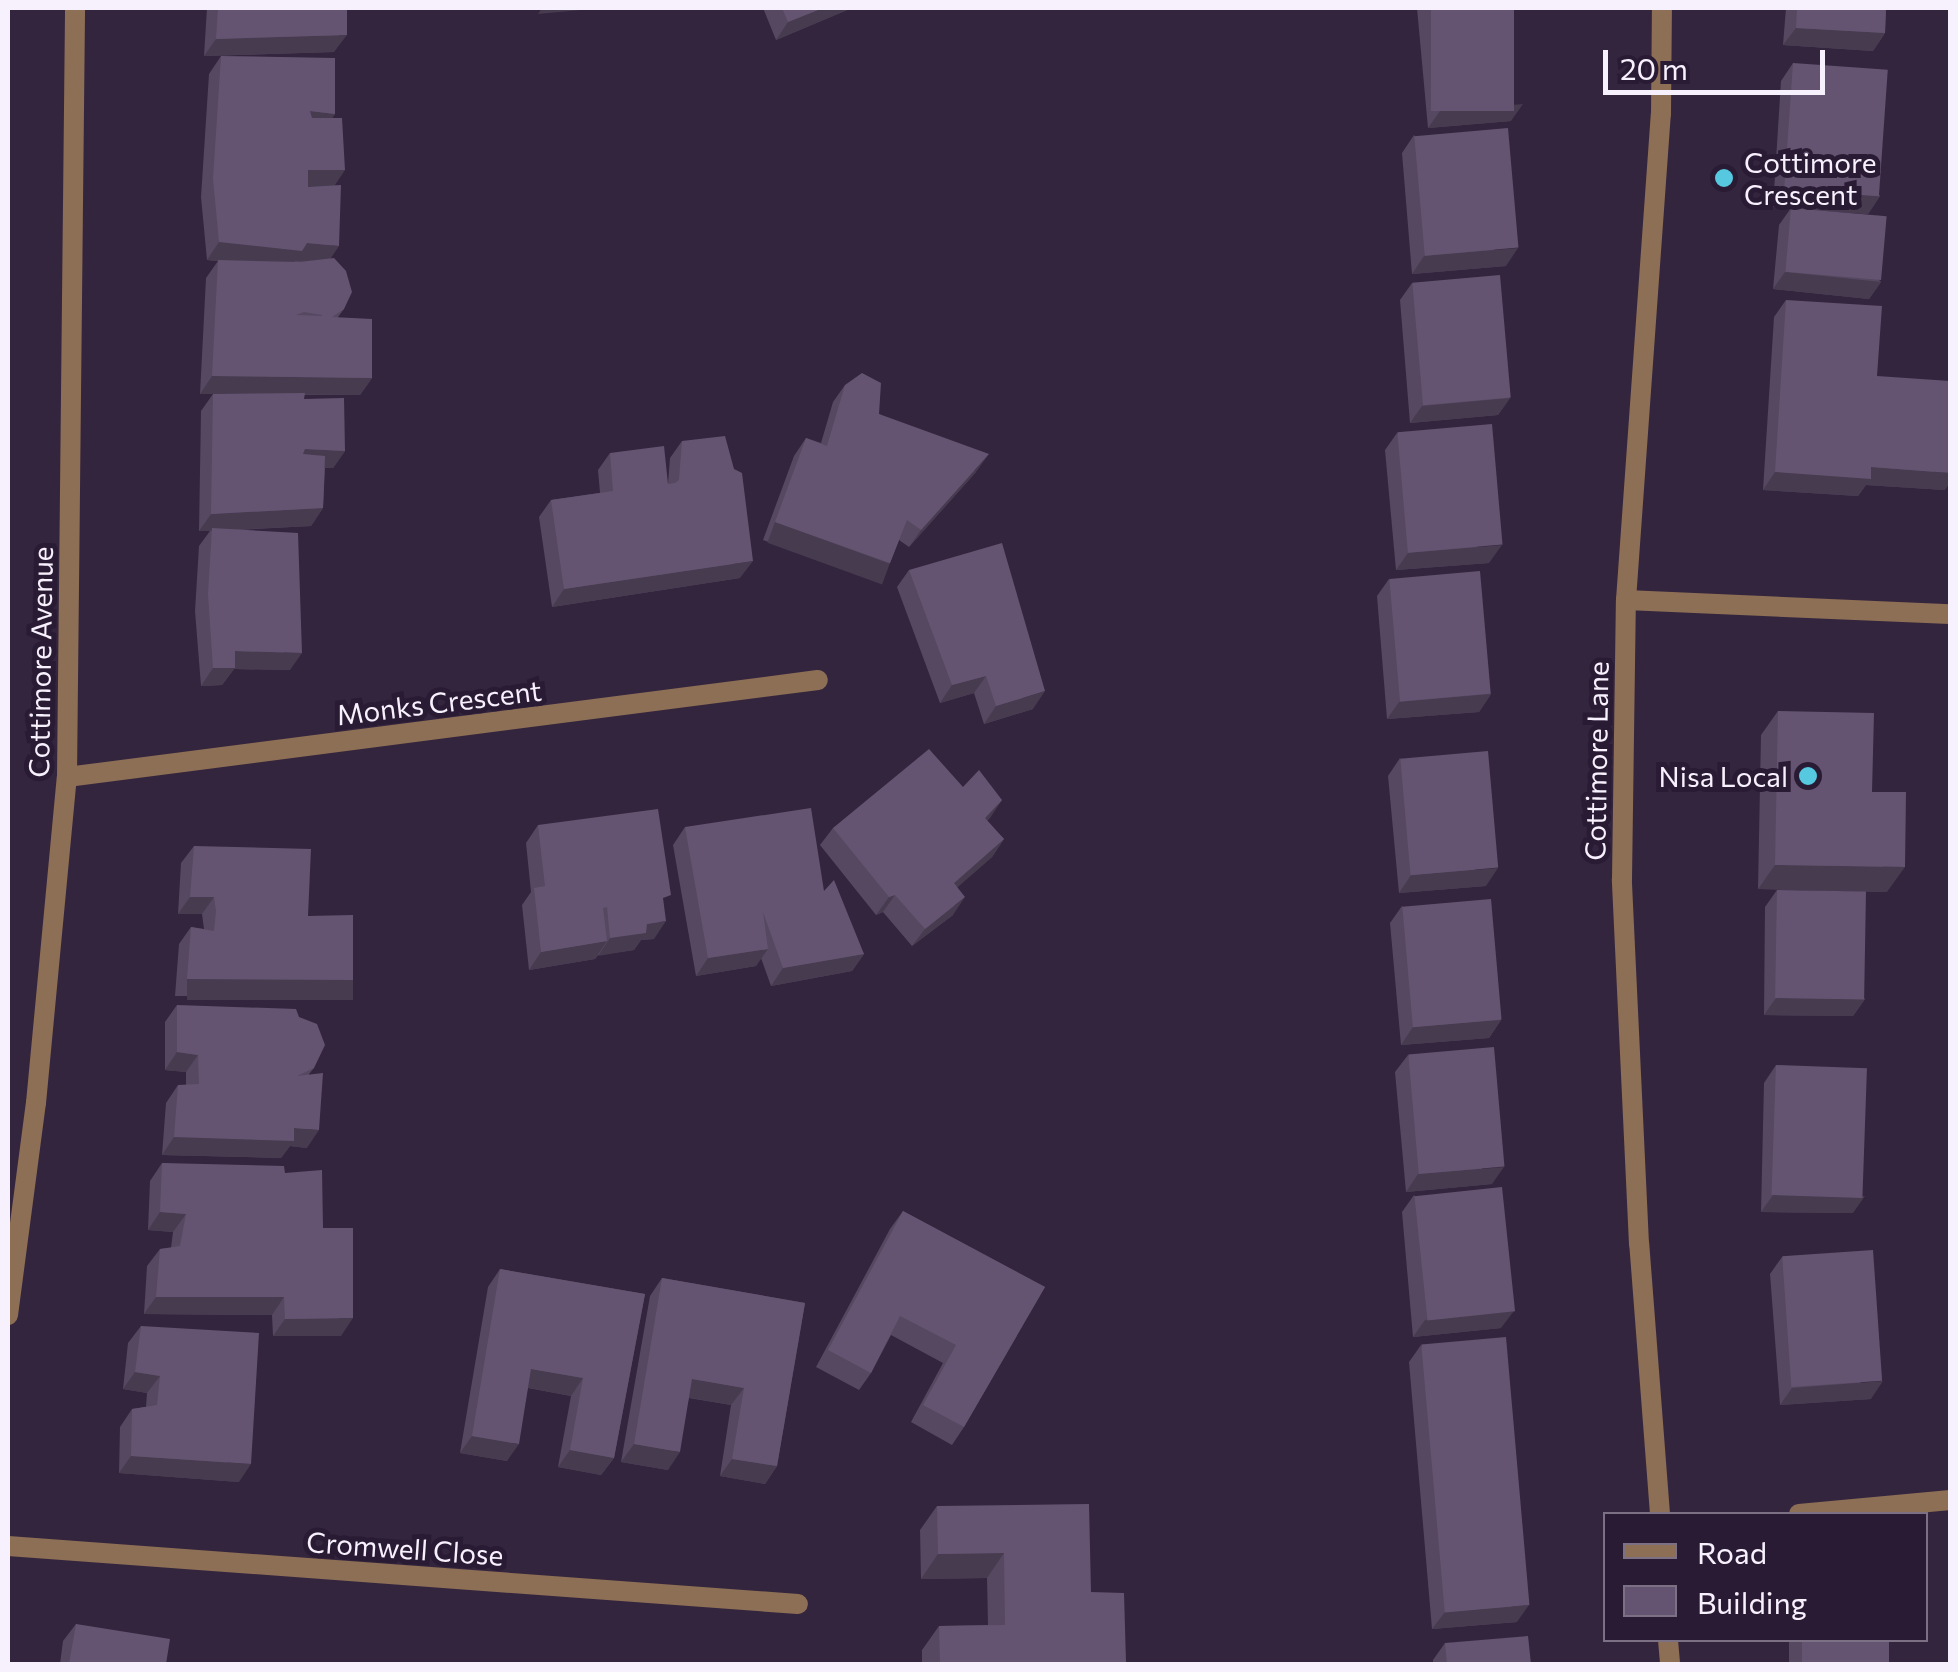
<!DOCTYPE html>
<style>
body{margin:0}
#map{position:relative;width:1958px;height:1672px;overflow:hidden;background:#34253e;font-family:Commissioner,sans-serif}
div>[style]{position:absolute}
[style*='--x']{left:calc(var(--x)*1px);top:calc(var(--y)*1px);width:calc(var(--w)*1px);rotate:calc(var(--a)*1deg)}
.minor>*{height:20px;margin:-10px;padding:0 10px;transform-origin:10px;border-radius:10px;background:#8d6f55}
.wall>*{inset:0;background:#564861;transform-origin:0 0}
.shaded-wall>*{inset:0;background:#463b4f;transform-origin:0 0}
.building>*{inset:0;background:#645471;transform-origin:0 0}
.dots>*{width:28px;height:28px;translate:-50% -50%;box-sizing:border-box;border:5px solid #2a1b34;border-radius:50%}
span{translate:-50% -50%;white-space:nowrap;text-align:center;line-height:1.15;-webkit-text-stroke:10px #2a1b34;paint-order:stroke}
.poi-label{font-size:28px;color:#f7f0fd}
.left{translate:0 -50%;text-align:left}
.right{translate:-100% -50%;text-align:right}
.street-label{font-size:28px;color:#f7f0fd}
.frame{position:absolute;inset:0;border:10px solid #f7f0fd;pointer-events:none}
.legend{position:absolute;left:1603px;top:1512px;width:325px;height:130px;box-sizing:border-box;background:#2a1b34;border:2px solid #7c7084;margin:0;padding:12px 18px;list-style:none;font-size:30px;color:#f7f0fd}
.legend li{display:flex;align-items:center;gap:20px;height:50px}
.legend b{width:50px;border:2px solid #7c7084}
.scale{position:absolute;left:1603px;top:50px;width:222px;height:45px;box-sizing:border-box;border:5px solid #f7f0fd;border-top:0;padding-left:12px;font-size:30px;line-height:35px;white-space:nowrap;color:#f7f0fd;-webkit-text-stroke:8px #2a1b34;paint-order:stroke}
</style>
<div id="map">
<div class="minor">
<i style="--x:1626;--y:600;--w:324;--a:2.5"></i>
<i style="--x:67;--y:777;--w:757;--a:-7.36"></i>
<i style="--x:8;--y:1315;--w:214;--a:-82.5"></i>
<i style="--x:36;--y:1103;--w:327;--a:-84.6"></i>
<i style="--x:67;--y:777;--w:769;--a:-89.4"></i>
<i style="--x:1660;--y:1514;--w:271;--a:-94.4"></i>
<i style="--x:1639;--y:1244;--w:365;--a:-92.7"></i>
<i style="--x:1622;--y:879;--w:279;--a:-89.2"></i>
<i style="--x:1626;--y:600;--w:487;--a:-85.9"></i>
<i style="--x:1661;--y:114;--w:106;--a:-89.5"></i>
<i style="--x:1799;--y:1514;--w:152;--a:-5.3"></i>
<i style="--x:8;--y:1546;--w:792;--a:4.2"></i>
<i style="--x:1668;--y:1640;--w:24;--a:85"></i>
</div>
<div class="wall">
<i style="clip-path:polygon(207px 8px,347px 8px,334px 52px,204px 56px)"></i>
<i style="clip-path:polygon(763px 8px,852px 8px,776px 40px)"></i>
<i style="clip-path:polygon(1417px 8px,1514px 8px,1511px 121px,1428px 128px)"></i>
<i style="clip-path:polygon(1786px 8px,1886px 8px,1885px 33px,1873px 51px,1783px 45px)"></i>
<i style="clip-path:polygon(221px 56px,335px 114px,332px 118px,335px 186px,330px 259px,344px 309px,338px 317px,372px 378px,360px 395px,304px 395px,304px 399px,345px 451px,333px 468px,325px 468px,323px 508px,311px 526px,238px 530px,290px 670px,234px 669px,222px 685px,201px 686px,195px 611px,199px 546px,210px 531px,199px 531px,201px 411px,213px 394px,200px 394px,206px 278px,218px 261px,207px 260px,201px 197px,209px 74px)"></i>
<i style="clip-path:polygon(1793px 63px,1880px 196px,1868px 214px,1813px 210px,1881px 282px,1869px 299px,1773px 289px,1779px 225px,1791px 208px,1773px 207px,1781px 81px)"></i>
<i style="clip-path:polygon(1414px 135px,1506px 266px,1412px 274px,1402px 153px)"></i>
<i style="clip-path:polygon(1412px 283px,1510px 398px,1498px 415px,1410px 423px,1400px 300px)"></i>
<i style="clip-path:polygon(1786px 300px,1877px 376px,1945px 490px,1866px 485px,1858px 496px,1763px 490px,1774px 317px)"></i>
<i style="clip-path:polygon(845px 385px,879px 414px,976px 472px,909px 547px,899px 540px,890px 563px,878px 581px,763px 540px,794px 456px,806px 438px,821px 443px,833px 402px)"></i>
<i style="clip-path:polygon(1397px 433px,1489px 563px,1396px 570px,1385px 450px)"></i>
<i style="clip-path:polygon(682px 441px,740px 578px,552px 607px,539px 517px,551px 500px,600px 493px,598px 470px,610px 453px,668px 484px,670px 458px)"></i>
<i style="clip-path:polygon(909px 570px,1033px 709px,984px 724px,974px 693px,940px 703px,897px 587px)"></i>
<i style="clip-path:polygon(1389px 579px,1491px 694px,1479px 712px,1387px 719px,1377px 596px)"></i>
<i style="clip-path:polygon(1778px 711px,1872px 792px,1887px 892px,1758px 889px,1761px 735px)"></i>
<i style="clip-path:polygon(1400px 758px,1486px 886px,1399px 893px,1388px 776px)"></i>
<i style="clip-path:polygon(963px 787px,1002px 800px,987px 821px,1004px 839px,992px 857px,957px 887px,953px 915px,912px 946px,883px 912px,876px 915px,820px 845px,833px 828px)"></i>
<i style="clip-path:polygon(538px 825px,664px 905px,654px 939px,641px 940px,634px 950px,598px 955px,595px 959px,529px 970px,522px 905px,531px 892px,526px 843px)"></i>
<i style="clip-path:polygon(685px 827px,824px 891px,864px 954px,852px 971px,771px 986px,761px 958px,756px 966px,696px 976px,673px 845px)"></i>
<i style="clip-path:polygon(194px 846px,308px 916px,341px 997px,175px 996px,179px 944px,191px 927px,204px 929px,202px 914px,178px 914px,181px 863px)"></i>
<i style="clip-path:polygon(1777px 890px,1865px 999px,1853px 1016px,1764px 1015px,1765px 907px)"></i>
<i style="clip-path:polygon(1402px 906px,1501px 1020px,1489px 1038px,1401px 1045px,1390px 923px)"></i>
<i style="clip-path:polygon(177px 1005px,314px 1068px,309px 1074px,307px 1148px,290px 1146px,281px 1158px,162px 1155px,166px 1103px,178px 1085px,186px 1085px,186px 1072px,165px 1070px,165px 1022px)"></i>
<i style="clip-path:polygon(1408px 1055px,1492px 1184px,1406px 1192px,1395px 1072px)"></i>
<i style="clip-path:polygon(1776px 1065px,1853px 1213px,1761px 1212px,1764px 1083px)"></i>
<i style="clip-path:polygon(162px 1163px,285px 1173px,323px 1228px,341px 1336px,273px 1336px,272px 1315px,144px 1314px,147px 1266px,160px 1249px,171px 1248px,173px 1232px,148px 1230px,150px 1181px)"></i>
<i style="clip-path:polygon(1414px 1195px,1501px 1328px,1413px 1337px,1402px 1212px)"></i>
<i style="clip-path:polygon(903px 1211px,1045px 1287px,964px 1427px,952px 1445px,911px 1422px,943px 1363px,891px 1335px,871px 1373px,859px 1390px,816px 1367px,890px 1229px)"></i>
<i style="clip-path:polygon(1782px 1257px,1871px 1399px,1780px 1405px,1770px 1274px)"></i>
<i style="clip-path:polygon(500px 1269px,645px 1294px,614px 1458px,601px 1475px,558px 1467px,571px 1396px,528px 1388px,507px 1461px,460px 1453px,488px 1287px)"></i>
<i style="clip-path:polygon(662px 1278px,805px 1303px,777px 1466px,765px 1484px,720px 1476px,731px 1405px,689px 1398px,668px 1470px,621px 1462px,650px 1296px)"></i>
<i style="clip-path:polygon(141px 1326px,239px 1482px,119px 1473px,120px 1427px,132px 1409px,146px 1407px,147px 1393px,123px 1389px,128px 1343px)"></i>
<i style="clip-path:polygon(1421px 1345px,1517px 1622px,1432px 1629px,1409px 1362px)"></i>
<i style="clip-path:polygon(937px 1506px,1091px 1592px,1126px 1662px,1124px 1664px,922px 1664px,922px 1650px,939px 1626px,988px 1625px,987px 1578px,921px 1579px,920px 1530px)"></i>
<i style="clip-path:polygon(76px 1624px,166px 1664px,60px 1664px,63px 1641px)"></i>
<i style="left:1789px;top:1640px;width:100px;height:24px"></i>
<i style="clip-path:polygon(1445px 1643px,1531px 1664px,1433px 1664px,1433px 1660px)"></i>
</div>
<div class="shaded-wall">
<i style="clip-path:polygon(542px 8px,602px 8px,538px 14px)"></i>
<i style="clip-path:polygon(823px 8px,852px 8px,776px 40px,788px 22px)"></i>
<i style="clip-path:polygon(1796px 28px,1885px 33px,1873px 51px,1783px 45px)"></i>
<i style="clip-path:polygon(347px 35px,334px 52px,204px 56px,216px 39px)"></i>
<i style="clip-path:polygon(1523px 104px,1511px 121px,1428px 128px,1440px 111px)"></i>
<i style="clip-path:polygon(310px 111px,335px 114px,323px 131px,298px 129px)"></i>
<i style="clip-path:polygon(308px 170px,345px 170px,333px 188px,296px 187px)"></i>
<i style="clip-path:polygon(1786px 190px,1880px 196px,1868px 214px,1773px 207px)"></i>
<i style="clip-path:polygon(219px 242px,307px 243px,339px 246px,327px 264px,295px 261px,290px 268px,207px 260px)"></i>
<i style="clip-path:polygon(1518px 248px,1506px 266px,1412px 274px,1424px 256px)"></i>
<i style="clip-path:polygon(1785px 272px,1881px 282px,1869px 299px,1773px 289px)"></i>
<i style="clip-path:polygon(212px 376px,372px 378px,360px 395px,200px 394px)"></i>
<i style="clip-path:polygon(1510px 398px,1498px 415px,1410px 423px,1422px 406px)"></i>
<i style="clip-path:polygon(305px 449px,345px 451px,333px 468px,293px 467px)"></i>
<i style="clip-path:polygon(989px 454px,976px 472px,909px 547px,921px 530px)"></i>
<i style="clip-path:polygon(1871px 467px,1950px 473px,1950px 483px,1945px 490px,1866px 485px,1858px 496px,1763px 490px,1775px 472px)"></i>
<i style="clip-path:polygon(323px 508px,311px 526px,211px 531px,212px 528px,210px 531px,199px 531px,211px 514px)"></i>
<i style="left:775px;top:522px;width:122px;height:22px;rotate:20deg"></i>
<i style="clip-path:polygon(1502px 545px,1489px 563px,1396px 570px,1408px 553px)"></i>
<i style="clip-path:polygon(753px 561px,740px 578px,552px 607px,564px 589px)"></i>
<i style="clip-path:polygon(235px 651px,302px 653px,290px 670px,234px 669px,222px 685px,201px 686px,213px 668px)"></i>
<i style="clip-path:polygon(986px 676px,974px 693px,940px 703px,952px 685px)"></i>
<i style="clip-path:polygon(1045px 691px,1033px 709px,984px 724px,996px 706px)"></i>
<i style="clip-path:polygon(1491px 694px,1479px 712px,1387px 719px,1399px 702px)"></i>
<i style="clip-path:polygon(1002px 800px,990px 818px,973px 835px,985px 818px)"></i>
<i style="clip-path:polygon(1004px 839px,992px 857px,942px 901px,954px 883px)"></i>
<i style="clip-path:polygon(1775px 865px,1905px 867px,1887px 892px,1758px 889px)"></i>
<i style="clip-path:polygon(1498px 868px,1486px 886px,1399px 893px,1411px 875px)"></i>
<i style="clip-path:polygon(895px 895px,883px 912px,876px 915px,889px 897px)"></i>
<i style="clip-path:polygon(190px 897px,214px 897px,202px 914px,178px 914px)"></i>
<i style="clip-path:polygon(965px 897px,953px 915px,912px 946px,925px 929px)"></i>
<i style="clip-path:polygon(666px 921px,654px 939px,641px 940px,634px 950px,598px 956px,610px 938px,647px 924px)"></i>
<i style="clip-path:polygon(607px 941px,595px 959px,529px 970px,541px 952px)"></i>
<i style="clip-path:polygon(768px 949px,756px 966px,696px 976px,708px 958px)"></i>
<i style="clip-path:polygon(864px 954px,852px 971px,771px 986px,783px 968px)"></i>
<i style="left:187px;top:979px;width:166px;height:21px"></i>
<i style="clip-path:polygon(1776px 998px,1865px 999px,1853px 1016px,1764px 1015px)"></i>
<i style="clip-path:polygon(1501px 1020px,1489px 1038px,1401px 1045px,1413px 1027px)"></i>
<i style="clip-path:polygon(177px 1052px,198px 1055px,186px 1072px,165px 1070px)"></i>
<i style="clip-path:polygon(294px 1128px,319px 1130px,307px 1148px,290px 1146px,281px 1158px,162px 1155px,174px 1137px)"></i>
<i style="clip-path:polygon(1504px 1167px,1492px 1184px,1406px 1192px,1418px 1174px)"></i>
<i style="clip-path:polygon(1773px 1195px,1865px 1196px,1853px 1213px,1761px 1212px)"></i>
<i style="clip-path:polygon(160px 1212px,186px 1214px,173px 1232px,148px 1230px)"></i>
<i style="clip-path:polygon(156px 1297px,284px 1297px,272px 1315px,144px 1314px)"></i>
<i style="clip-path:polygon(1514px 1311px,1501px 1328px,1413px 1337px,1425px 1320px)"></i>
<i style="clip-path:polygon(353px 1318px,341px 1336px,273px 1336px,285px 1319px)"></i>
<i style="clip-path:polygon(531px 1369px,583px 1378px,571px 1396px,519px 1386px)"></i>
<i style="clip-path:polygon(135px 1372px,160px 1376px,147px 1393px,123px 1389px)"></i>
<i style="clip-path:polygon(692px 1379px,744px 1388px,731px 1405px,680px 1396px)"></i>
<i style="clip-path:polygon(1883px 1381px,1871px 1399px,1780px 1405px,1792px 1388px)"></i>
<i style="clip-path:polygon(472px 1436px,519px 1444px,507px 1461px,460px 1453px)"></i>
<i style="clip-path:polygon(634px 1444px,680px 1452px,668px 1470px,621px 1462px)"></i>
<i style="clip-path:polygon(570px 1450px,614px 1458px,601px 1475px,558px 1467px)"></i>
<i style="clip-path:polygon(131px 1456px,251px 1464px,239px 1482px,119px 1473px)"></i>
<i style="clip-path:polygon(732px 1459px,777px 1466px,765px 1484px,720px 1476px)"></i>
<i style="clip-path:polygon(1004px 1553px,987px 1578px,921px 1579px,938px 1554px)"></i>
<i style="clip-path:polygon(1529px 1605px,1517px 1622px,1432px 1629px,1445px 1612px)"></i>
</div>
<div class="building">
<i style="clip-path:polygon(218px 8px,347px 8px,347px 35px,216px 39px)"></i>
<i style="clip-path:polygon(782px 8px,823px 8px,788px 22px)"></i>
<i style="left:1431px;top:8px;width:83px;height:103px"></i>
<i style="clip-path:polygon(1797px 8px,1886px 8px,1885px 33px,1796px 28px)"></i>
<i style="clip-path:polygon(221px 56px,335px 58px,335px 114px,310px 111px,312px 118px,342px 118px,345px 170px,308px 170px,308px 187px,341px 185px,339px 246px,307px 243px,302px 251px,219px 242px,213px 179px)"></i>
<i style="left:1793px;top:63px;width:95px;height:127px;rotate:4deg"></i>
<i style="left:1508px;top:128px;width:120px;height:94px;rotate:85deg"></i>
<i style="left:1791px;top:208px;width:96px;height:64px;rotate:5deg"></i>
<i style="clip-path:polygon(evenodd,334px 258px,346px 271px,352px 292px,344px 309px,332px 317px,372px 319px,372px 378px,212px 376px,218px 260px,299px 262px,334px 258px,304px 312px,322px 315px,322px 316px,296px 315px,304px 312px)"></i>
<i style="left:1500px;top:275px;width:123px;height:88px;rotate:85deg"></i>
<i style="clip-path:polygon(1786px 300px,1882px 306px,1877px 376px,1950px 381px,1950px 473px,1871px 467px,1871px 479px,1775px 472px)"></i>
<i style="clip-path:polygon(862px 373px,881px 383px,879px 414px,989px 454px,921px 530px,907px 520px,890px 563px,775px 522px,806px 438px,827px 446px,845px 385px)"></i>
<i style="clip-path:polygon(305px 393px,304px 399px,344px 398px,345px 451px,305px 449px,303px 454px,325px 456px,323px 508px,211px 514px,213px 394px)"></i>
<i style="left:1492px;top:424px;width:121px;height:95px;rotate:85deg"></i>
<i style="clip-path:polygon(725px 436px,734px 469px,742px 473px,753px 561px,564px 589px,551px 500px,613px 491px,610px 453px,664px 446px,668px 484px,675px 483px,679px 480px,682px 441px)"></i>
<i style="clip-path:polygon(212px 528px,298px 533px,302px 653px,235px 651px,235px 668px,213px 668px,208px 594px)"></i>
<i style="clip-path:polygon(1002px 543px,1045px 691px,996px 706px,986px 676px,952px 685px,909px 570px)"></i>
<i style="left:1480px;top:571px;width:123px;height:91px;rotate:85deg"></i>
<i style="clip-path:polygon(1778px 711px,1874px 713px,1872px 792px,1906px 792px,1905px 867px,1775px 865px)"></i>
<i style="clip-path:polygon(929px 749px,963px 787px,979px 770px,1002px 800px,985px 818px,1004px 839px,954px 883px,965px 897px,925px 929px,895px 895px,889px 897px,833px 828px)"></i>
<i style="left:1488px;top:751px;width:117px;height:88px;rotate:85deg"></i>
<i style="clip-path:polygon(811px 808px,824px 891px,834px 880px,864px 954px,783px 968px,763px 912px,768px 949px,708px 958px,685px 827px)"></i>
<i style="clip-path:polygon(658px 809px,671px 895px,663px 898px,666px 921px,647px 924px,646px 933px,610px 938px,607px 907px,603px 908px,607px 941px,541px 952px,534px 888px,545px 886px,538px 825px)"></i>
<i style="clip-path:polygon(194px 846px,311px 849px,308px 916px,353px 915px,353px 980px,187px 979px,191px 927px,214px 931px,216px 911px,214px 897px,190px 897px)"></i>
<i style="left:1777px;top:890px;width:89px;height:108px;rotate:1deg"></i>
<i style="left:1491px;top:899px;width:121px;height:89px;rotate:85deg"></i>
<i style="clip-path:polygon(177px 1005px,296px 1009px,299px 1017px,317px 1024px,325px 1045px,314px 1068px,297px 1076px,323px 1073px,319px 1130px,294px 1128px,294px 1141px,174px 1137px,178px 1085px,199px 1084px,198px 1055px,177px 1052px)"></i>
<i style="left:1494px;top:1047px;width:120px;height:86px;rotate:85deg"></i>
<i style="left:1776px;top:1065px;width:91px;height:130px;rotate:2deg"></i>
<i style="clip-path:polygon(162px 1163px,284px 1166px,285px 1173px,322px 1170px,323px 1228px,353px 1228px,353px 1318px,285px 1319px,284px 1297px,156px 1297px,160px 1249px,180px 1246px,186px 1214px,160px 1212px)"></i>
<i style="left:1502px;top:1187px;width:125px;height:88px;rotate:84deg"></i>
<i style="clip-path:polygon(903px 1211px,1045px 1287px,964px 1427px,923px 1405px,956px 1345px,900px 1316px,871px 1373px,828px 1350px)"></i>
<i style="left:1873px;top:1250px;width:131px;height:91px;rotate:86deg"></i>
<i style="clip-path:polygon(500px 1269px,645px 1294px,614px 1458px,570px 1450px,583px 1378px,531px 1369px,519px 1444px,472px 1436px)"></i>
<i style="clip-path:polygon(662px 1278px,805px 1303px,777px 1466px,732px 1459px,744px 1388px,692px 1379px,680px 1452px,634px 1444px)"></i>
<i style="clip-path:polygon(141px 1326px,259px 1333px,251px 1464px,131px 1456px,132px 1409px,157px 1405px,160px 1376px,135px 1372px)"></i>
<i style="left:1506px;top:1337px;width:269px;height:85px;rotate:85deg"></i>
<i style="clip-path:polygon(1089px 1504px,1091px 1592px,1124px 1593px,1126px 1662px,1117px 1662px,1117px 1664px,940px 1664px,939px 1626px,1005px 1625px,1004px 1553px,938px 1554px,937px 1506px)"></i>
<i style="clip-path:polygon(76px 1624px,170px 1639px,166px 1664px,69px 1664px)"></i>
<i style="clip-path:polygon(1528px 1636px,1531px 1664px,1447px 1664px,1445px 1643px)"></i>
<i style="left:1802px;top:1640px;width:87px;height:24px"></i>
</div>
<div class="dots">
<i style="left:1724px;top:178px;background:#56c9e1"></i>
<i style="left:1808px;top:776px;background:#56c9e1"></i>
</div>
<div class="poi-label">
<span class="left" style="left:1744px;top:178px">Cottimore<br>Crescent</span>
<span class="right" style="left:1788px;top:776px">Nisa Local</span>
</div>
<div class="street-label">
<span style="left:40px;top:662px;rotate:-89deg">Cottimore Avenue</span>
<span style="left:439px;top:702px;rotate:-7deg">Monks Crescent</span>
<span style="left:1596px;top:761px;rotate:-89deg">Cottimore Lane</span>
<span style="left:405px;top:1548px;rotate:4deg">Cromwell Close</span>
</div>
<div class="frame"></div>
<ul class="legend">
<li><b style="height:12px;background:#8d6f55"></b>Road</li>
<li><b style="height:28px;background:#645471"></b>Building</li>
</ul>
<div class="scale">20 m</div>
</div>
